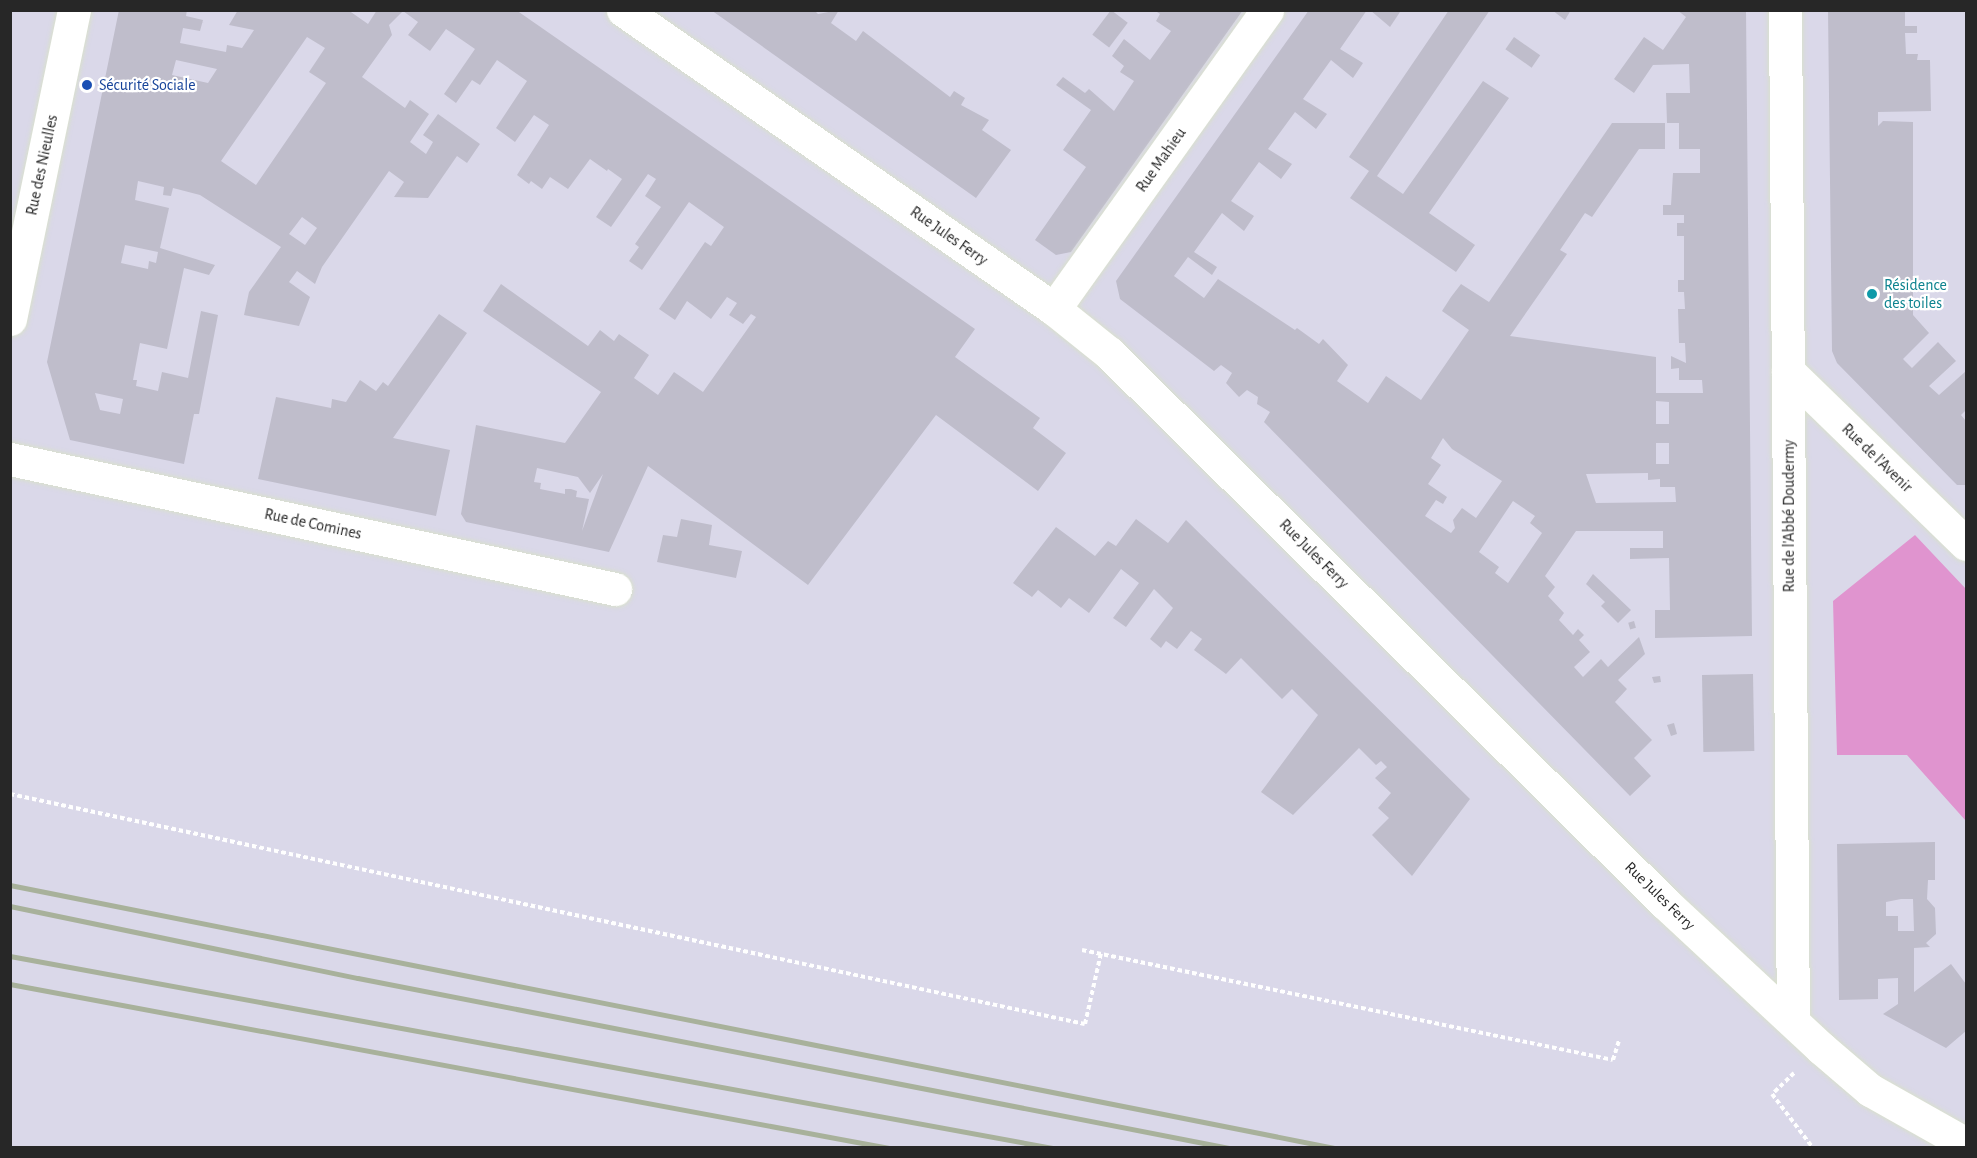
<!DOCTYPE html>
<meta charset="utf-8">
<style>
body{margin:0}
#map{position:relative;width:1977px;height:1158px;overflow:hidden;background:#dad8e9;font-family:"Alegreya Sans",sans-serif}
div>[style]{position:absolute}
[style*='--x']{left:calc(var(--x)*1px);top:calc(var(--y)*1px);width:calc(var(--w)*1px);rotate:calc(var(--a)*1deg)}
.green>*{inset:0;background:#e094cf}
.building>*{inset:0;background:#bfbdcb;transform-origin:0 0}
.path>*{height:4px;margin-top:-2px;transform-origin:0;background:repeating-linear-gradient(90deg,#fff 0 4.5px,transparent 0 7.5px)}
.roads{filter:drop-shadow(0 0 2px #d9e0cd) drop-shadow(0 0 2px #d9e0cd)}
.minor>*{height:33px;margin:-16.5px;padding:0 16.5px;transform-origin:16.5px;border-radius:16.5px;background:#fff}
.tertiary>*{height:33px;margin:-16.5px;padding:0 16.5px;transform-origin:16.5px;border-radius:16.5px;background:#fff}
.rail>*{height:4.5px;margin:-2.25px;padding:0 2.25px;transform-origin:2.25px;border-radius:2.25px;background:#a8b19b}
.dots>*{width:16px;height:16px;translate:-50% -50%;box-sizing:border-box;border:3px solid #fff;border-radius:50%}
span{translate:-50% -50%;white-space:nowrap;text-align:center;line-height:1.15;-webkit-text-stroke:4.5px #fff;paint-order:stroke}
.transit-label{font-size:16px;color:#164399}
.left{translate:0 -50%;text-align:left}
.street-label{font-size:16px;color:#272727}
.culture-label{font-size:16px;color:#0d838f}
.frame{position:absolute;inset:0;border:12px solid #272727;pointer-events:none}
</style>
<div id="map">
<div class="green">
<i style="clip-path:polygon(1915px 535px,1966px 589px,1966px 821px,1907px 755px,1837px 755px,1833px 601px)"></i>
</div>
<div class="building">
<i style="clip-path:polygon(evenodd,119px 10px,187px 10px,186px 16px,203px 20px,200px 31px,183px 28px,180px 43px,226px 52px,227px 45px,242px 48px,254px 30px,229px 25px,238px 10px,348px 10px,368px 24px,377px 10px,516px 10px,975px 329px,955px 357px,1040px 418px,1033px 428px,1066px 453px,1038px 491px,936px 415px,808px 585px,648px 466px,609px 552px,466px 522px,461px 514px,476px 425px,565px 443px,601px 392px,483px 311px,501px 284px,588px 346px,600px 330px,614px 341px,619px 334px,649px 355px,634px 378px,658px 395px,674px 372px,703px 392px,756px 317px,751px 314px,743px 324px,729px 315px,737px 303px,727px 297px,711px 319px,687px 301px,675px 320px,659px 309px,705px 242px,711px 246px,724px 227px,689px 202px,642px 270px,629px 261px,639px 247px,635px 244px,661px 207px,645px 196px,656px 179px,648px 174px,611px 227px,596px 217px,622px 179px,608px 169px,607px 171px,590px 159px,568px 189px,550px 177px,542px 189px,531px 181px,529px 184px,517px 175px,549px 125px,534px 115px,515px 142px,496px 128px,527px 81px,497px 60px,480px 85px,472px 80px,456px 103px,444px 94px,475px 49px,446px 29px,430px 51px,408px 35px,418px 22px,403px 11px,389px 25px,392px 35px,362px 77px,405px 108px,410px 100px,429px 114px,410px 142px,426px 154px,433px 142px,423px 135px,438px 114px,480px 144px,467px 163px,457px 156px,428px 198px,394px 197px,404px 182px,389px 171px,322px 267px,315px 284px,297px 271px,289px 282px,310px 297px,299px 326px,244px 315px,249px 292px,281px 247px,200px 195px,173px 188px,171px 196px,163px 195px,164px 187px,138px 181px,135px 200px,169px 208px,160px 248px,215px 265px,209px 275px,184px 268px,167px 349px,140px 343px,133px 380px,137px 380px,136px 386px,158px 391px,162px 372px,188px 378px,201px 311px,218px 315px,199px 414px,194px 414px,184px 464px,70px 440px,47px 362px,119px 10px,307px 37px,325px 48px,309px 72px,326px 83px,256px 185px,221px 161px,307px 37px,119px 10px,176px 60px,217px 69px,208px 83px,172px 75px,176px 60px,119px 10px,302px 217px,317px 228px,305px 245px,289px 234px,302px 217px,119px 10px,125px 245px,158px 252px,156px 263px,149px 261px,148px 269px,121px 263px,125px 245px,119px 10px,95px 393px,123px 399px,120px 414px,100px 410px,95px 393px,119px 10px,537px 468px,578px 477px,590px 493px,603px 474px,582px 531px,589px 499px,576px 497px,577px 491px,571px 489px,565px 489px,565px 494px,540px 489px,541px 483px,534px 482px,537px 468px)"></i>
<i style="clip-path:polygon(711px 10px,814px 10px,818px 14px,839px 10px,831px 23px,856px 41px,863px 31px,950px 97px,954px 91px,965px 98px,961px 105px,989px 120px,982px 130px,1011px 150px,976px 198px)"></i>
<i style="left:1111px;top:10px;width:21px;height:31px;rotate:37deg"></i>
<i style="clip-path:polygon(1154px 10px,1243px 10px,1071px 252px,1056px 255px,1035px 240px,1086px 167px,1063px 150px,1091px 110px,1056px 85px,1063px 77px,1085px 93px,1089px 89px,1114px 111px,1134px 81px,1120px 72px,1124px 66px,1112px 56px,1124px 39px,1150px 60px,1171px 31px,1156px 21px,1160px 14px)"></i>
<i style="clip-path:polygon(evenodd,1309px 10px,1367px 10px,1340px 49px,1363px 63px,1353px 78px,1331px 60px,1303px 99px,1327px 114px,1316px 129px,1295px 112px,1268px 149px,1292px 164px,1281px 179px,1259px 162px,1231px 201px,1254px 216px,1244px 231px,1222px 213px,1194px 252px,1217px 267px,1212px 275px,1188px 257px,1174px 276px,1204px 298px,1218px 279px,1295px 330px,1297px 328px,1319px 344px,1323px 339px,1348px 365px,1337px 381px,1368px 403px,1386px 376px,1421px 400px,1469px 330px,1442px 311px,1451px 297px,1461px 284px,1489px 302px,1612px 123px,1665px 123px,1665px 149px,1639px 149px,1592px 217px,1585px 213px,1560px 250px,1567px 254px,1510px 336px,1656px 357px,1656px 393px,1703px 393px,1702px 380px,1679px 380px,1679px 368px,1671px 369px,1671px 356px,1686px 363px,1685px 343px,1679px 343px,1678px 309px,1685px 309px,1684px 292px,1678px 292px,1678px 280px,1684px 280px,1684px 236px,1677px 236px,1677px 223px,1684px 223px,1684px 215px,1663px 215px,1663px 205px,1671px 205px,1673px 173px,1700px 173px,1700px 149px,1679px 149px,1679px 123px,1667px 123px,1666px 93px,1690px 93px,1689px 64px,1653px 65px,1634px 93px,1614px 79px,1644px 37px,1663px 50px,1686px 17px,1677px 10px,1746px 10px,1752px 636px,1655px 638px,1655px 610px,1670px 610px,1669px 558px,1630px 559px,1630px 548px,1663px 548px,1663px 531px,1576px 531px,1545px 576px,1555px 587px,1548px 596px,1564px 613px,1559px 620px,1573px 635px,1578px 629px,1584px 635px,1579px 640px,1590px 652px,1574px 667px,1583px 677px,1601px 659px,1608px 667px,1639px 637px,1645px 654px,1618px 680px,1627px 689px,1615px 702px,1652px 740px,1634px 758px,1651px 776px,1630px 796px,1264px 422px,1270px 412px,1257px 404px,1258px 397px,1247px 390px,1239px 397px,1226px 383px,1232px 373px,1221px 365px,1214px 371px,1120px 299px,1116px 281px,1309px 10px,1656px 401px,1669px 402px,1669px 424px,1656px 424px,1656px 401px,1309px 10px,1443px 438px,1452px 449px,1502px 481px,1476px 518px,1462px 508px,1453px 520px,1455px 528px,1451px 533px,1425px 516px,1436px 500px,1443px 504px,1447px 497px,1428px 484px,1441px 465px,1431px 458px,1443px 438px,1309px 10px,1656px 443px,1669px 443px,1669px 464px,1656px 464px,1656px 443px,1309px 10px,1648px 473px,1648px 480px,1660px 479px,1660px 487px,1675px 487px,1676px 502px,1596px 503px,1586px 474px,1648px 473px,1309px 10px,1513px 501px,1535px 516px,1530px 523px,1542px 533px,1508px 583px,1495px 573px,1499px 567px,1479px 552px,1513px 501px)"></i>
<i style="clip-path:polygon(1370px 10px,1398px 10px,1400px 12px,1390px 27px)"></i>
<i style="clip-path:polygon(1449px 10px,1490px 10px,1377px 176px,1403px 194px,1483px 81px,1509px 98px,1429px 213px,1475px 245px,1456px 272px,1350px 198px,1369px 171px,1349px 157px)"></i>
<i style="clip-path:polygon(1552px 10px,1571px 10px,1565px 20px)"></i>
<i style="clip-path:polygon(1828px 10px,1905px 10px,1905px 26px,1917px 26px,1917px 33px,1905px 33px,1906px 54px,1918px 54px,1917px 60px,1930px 60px,1931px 111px,1878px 112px,1878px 126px,1883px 121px,1913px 122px,1913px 315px,1929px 333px,1903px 359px,1912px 368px,1938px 342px,1956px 361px,1929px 386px,1939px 395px,1966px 371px,1966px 410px,1961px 415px,1966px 421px,1966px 485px,1957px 485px,1837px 363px,1832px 351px)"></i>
<i style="left:1514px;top:37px;width:32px;height:15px;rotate:35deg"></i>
<i style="clip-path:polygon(439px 314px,467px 333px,393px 438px,450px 450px,436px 516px,258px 479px,276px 397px,331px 408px,332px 399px,346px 402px,360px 380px,376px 391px,383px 382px,388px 386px)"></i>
<i style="clip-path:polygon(681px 519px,712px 525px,709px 545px,742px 551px,736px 578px,657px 562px,663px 535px,677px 537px)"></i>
<i style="clip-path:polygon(1136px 519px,1168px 543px,1186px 520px,1470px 799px,1412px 876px,1372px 835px,1389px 818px,1378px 808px,1391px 793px,1375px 778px,1387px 767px,1381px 761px,1376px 765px,1359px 748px,1293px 815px,1261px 792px,1318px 715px,1292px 689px,1282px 699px,1241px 658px,1226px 674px,1194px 650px,1202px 639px,1191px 631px,1177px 649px,1166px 641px,1161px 648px,1150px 639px,1173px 608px,1154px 589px,1126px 627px,1113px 618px,1139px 583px,1121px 569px,1089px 613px,1069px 598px,1061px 608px,1038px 590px,1032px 597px,1013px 583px,1056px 527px,1095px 556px,1108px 541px,1116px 546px)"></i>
<i style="clip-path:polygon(1593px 574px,1631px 610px,1618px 623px,1601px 606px,1605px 602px,1586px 584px)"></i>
<i style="left:1634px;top:621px;width:7px;height:6px;rotate:74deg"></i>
<i style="left:1753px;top:674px;width:77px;height:51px;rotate:89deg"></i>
<i style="clip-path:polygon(1660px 676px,1661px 682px,1654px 683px,1652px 677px)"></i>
<i style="clip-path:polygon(1674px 723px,1677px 734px,1671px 736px,1667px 725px)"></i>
<i style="clip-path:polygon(evenodd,1935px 842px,1935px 880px,1928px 880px,1927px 899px,1935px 908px,1936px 934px,1926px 943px,1930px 947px,1914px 948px,1914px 992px,1951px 964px,1966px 984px,1966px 1031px,1946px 1048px,1883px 1014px,1898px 1004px,1898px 978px,1878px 979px,1878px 999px,1839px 1000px,1837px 844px,1935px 842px,1901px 899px,1913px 899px,1914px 931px,1898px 931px,1898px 916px,1886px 916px,1886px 902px,1901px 899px)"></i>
</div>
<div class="path">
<i style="--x:10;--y:794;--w:1099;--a:12.08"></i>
<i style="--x:1085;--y:1024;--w:73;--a:-77.3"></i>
<i style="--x:1082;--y:950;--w:542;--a:11.7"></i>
<i style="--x:1613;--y:1060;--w:21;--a:-73"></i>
<i style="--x:1794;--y:1073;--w:30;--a:136"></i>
<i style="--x:1772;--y:1094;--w:68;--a:52.8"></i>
</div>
<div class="roads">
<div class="minor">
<i style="--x:623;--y:10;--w:525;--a:34.75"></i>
<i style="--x:1054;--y:309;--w:70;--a:38.7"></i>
<i style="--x:1109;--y:353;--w:782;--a:44.69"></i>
<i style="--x:1665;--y:903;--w:213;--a:42.9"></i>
<i style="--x:1821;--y:1048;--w:65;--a:40.6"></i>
<i style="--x:1870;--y:1090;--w:110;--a:29.4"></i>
<i style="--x:1785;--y:10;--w:1011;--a:89.55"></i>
<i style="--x:1054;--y:309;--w:367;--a:-54.5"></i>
<i style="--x:1788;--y:371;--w:248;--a:44.2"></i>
<i style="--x:10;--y:459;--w:619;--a:12.13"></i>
</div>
<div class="tertiary">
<i style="--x:10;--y:319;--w:316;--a:-78.3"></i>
</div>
</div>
<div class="rail">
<i style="--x:10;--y:885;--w:1351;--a:11.23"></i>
<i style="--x:10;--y:906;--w:355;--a:11.7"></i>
<i style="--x:358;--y:978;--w:887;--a:11.04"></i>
<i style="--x:10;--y:956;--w:1061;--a:10.43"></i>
<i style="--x:10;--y:984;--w:894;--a:10.57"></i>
</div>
<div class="dots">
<i style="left:87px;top:85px;background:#1a4fb4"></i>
<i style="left:1872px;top:294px;background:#0f9aa8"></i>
</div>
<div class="transit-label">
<span class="left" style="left:99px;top:85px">Sécurité Sociale</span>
</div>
<div class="street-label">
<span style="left:1161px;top:160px;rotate:-55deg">Rue Mahieu</span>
<span style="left:42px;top:165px;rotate:-78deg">Rue des Nieulles</span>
<span style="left:949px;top:236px;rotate:35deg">Rue Jules Ferry</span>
<span style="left:1877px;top:458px;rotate:44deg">Rue de l'Avenir</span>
<span style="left:1789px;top:516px;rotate:-90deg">Rue de l'Abbé Doudermy</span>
<span style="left:313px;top:524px;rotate:12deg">Rue de Comines</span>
<span style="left:1314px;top:554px;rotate:45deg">Rue Jules Ferry</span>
<span style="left:1660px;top:896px;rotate:44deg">Rue Jules Ferry</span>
</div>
<div class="culture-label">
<span class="left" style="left:1884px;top:294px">Résidence<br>des toiles</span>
</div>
<div class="frame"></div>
</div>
